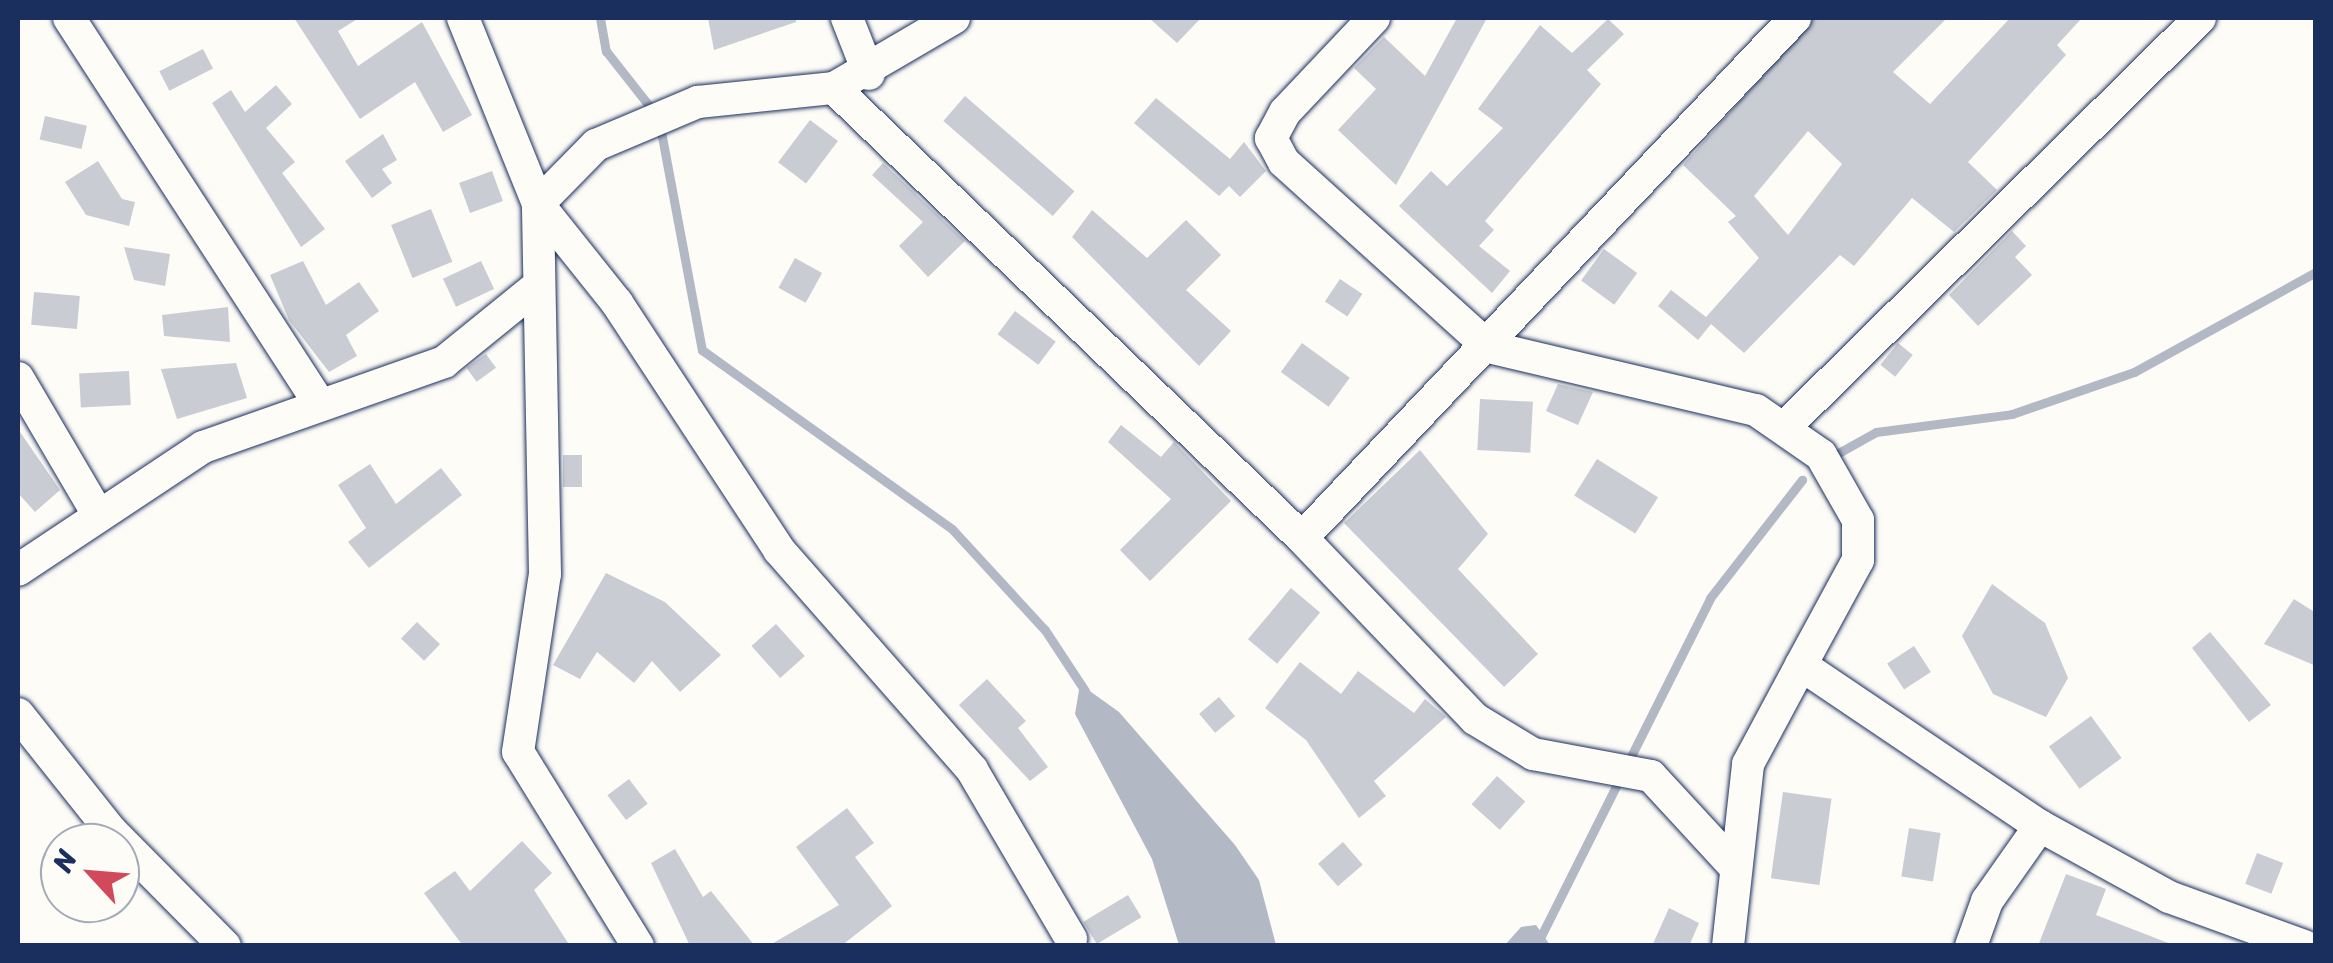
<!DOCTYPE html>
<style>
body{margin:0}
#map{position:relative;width:2333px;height:963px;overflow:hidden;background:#fdfcf7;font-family:Sriracha,sans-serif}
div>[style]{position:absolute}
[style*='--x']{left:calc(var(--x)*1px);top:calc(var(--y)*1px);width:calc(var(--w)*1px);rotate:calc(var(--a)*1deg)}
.water>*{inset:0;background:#b3b8c5}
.stream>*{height:9px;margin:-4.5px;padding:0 4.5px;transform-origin:4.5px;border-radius:4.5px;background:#b3b8c5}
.building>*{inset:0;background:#c9ccd3;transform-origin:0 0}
.roads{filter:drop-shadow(0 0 2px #1b2f5e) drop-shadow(0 0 2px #1b2f5e)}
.minor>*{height:32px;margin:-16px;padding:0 16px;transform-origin:16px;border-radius:16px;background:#fdfcf7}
span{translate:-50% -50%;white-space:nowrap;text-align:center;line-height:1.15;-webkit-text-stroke:8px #fdfcf7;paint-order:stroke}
.frame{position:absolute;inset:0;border:20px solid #1b2f5e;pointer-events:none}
.north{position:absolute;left:40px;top:823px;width:100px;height:100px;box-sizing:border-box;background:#fdfcf7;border:2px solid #a3aaba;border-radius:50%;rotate:296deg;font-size:28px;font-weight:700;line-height:40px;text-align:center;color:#1b2f5e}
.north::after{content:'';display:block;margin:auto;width:35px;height:45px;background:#d1495b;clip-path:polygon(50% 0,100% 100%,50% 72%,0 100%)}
</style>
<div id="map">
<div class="water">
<i style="clip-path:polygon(1080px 684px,1119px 712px,1235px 845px,1259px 880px,1276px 945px,1179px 945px,1152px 859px,1075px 714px)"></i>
<i style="clip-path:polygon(1536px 925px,1550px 945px,1505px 945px,1521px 927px)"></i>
</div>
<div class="stream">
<i style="--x:600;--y:18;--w:34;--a:80"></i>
<i style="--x:606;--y:51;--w:78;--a:51.8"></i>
<i style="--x:660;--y:126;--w:228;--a:79.4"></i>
<i style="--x:702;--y:350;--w:307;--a:35.6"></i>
<i style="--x:952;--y:529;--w:137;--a:47.4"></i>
<i style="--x:1045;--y:630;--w:73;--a:56.7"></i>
<i style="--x:1833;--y:456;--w:49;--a:-29.2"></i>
<i style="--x:1876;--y:432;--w:137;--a:-7.5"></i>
<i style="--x:2012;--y:414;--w:129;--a:-19"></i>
<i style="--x:2134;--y:372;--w:208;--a:-28.8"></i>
<i style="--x:1536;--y:946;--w:389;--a:-63.4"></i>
<i style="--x:1710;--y:598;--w:150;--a:-52.1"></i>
</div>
<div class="building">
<i style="clip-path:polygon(294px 18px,359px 18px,338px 31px,358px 66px,422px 22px,472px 115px,443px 132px,415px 82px,360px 119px)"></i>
<i style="clip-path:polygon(708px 18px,796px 18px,796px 22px,714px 50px)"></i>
<i style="clip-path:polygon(1149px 18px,1201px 18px,1177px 43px)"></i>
<i style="clip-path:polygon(1457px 18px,1487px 18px,1396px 185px,1338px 130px,1376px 89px,1354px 68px,1384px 37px,1425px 76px)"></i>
<i style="clip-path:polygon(evenodd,1814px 18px,1947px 18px,1893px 72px,1930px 104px,2010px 18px,2082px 18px,2057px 45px,2066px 55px,1968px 162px,1997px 190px,1954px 232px,1912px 198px,1854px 266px,1840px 255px,1744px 353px,1711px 324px,1698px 340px,1658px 306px,1671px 290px,1706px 317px,1759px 258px,1728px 222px,1736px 216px,1683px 165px,1814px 18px,1808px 131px,1842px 164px,1788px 235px,1754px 196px,1808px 131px)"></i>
<i style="clip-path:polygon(1608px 19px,1624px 34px,1587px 70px,1601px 84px,1485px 221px,1494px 230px,1479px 246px,1510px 271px,1492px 293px,1399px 206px,1431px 171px,1447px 186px,1503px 128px,1478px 109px,1540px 25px,1572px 53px)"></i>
<i style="left:203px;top:49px;width:22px;height:49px;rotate:63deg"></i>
<i style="clip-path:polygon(276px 85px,292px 104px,266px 128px,295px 162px,282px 173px,325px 229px,301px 247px,212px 103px,231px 90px,245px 112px)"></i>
<i style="left:965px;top:96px;width:145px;height:33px;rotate:41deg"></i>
<i style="clip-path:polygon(1156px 98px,1230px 159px,1244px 142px,1266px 171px,1240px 197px,1229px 186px,1219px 196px,1134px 123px)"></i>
<i style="left:45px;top:116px;width:43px;height:24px;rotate:13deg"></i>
<i style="left:810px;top:120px;width:35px;height:53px;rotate:37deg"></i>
<i style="clip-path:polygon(383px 134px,397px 160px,382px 169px,392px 183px,372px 198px,345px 161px)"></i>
<i style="clip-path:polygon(98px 161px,122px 199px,135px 202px,129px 226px,86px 215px,65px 182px)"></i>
<i style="clip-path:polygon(883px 163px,965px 241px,928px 277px,899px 246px,923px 222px,872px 175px)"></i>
<i style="left:492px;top:171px;width:32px;height:35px;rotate:70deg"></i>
<i style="left:431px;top:209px;width:57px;height:43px;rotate:68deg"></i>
<i style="clip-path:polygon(1092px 210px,1147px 258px,1186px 220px,1221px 255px,1186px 290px,1231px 331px,1199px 366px,1072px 237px)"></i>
<i style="clip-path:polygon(2012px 231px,2026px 246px,2015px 257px,2032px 275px,1978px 326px,1949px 295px)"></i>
<i style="clip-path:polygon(124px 247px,170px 254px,165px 286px,134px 280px)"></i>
<i style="left:1604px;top:249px;width:41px;height:39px;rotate:36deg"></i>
<i style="left:795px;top:258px;width:31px;height:34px;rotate:29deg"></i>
<i style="clip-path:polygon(303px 261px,326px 305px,359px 282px,379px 311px,346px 335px,357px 356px,329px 372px,289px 320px,270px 275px)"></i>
<i style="left:481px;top:261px;width:31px;height:42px;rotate:65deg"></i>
<i style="left:1340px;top:279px;width:27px;height:27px;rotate:34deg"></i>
<i style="left:34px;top:292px;width:46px;height:33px;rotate:5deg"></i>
<i style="clip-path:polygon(228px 307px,230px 342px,164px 336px,162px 315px)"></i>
<i style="left:1015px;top:311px;width:51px;height:29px;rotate:37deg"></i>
<i style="left:1302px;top:343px;width:59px;height:36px;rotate:36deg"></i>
<i style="left:1898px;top:343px;width:19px;height:28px;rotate:39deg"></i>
<i style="left:486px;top:354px;width:17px;height:24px;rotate:54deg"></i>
<i style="clip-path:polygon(236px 363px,247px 398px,177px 419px,161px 369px)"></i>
<i style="left:129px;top:371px;width:34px;height:50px;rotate:87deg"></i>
<i style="clip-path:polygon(1558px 384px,1593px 392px,1578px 425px,1546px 411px)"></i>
<i style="left:1480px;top:399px;width:53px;height:51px;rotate:3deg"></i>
<i style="clip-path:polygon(1121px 425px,1161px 457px,1174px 442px,1231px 501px,1150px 581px,1120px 550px,1171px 499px,1108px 442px)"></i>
<i style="clip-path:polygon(18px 429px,60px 490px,35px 512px,18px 493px)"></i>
<i style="clip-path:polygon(1420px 450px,1488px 534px,1458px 569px,1538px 654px,1504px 687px,1344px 523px)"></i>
<i style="left:563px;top:455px;width:19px;height:32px"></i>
<i style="left:1597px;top:459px;width:72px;height:43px;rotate:32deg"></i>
<i style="clip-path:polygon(370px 464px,396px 504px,441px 468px,462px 495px,369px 568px,348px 542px,366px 528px,338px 485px)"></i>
<i style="clip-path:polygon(606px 573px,665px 602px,721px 655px,680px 692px,652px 661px,634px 683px,597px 652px,580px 679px,553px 665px)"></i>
<i style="clip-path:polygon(1992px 584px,2045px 623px,2068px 678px,2046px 717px,1993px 694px,1962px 636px)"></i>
<i style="left:1291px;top:588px;width:38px;height:67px;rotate:40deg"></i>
<i style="clip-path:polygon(2294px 599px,2316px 613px,2316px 666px,2264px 644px)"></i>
<i style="left:417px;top:622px;width:32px;height:23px;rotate:44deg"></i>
<i style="left:776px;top:624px;width:43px;height:33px;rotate:48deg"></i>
<i style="clip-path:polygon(2210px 632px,2271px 705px,2249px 722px,2192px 648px)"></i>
<i style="left:1914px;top:646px;width:31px;height:32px;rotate:57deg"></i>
<i style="clip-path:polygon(1300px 662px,1341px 694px,1358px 671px,1414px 713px,1425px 699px,1446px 717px,1374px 781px,1386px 796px,1359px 818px,1306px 740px,1265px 708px)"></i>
<i style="clip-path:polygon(987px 679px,1026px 721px,1018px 728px,1048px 767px,1030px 781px,959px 705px)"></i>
<i style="left:1219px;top:697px;width:25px;height:26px;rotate:50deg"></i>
<i style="left:2091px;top:716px;width:52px;height:52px;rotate:54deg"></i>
<i style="left:1497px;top:776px;width:38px;height:38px;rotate:42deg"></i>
<i style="left:629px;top:779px;width:31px;height:27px;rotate:53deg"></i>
<i style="left:1783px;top:792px;width:49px;height:87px;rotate:8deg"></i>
<i style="clip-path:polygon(847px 808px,874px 843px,855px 857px,892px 906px,841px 946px,768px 946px,839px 905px,796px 847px)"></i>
<i style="left:1909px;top:828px;width:32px;height:49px;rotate:9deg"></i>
<i style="clip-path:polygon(522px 841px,552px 873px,534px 890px,570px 946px,463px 946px,424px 893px,455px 871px,470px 891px)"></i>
<i style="left:1343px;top:842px;width:30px;height:33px;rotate:49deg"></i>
<i style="clip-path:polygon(675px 849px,703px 897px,711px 891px,755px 946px,690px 946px,651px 863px)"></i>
<i style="left:2257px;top:853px;width:28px;height:33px;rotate:21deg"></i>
<i style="clip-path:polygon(2066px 874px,2106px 889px,2096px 915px,2176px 946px,2038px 946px)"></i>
<i style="left:1128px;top:895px;width:26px;height:52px;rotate:59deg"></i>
<i style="clip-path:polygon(1669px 908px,1699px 923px,1689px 946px,1652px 946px)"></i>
</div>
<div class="roads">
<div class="minor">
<i style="--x:69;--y:18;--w:460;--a:57"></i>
<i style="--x:463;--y:18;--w:201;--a:68"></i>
<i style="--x:538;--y:204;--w:127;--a:51.4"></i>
<i style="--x:617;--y:303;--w:295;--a:56.7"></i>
<i style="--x:779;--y:550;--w:293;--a:48.7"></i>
<i style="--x:972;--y:770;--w:196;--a:59.6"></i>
<i style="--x:847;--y:18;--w:60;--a:68.6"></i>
<i style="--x:1374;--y:18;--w:129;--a:133.4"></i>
<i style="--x:1285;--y:112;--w:30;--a:118"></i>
<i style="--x:1271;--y:138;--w:27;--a:62"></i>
<i style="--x:1284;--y:162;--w:276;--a:42.1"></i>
<i style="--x:1489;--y:347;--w:274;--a:13.3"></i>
<i style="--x:1756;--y:410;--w:79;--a:34.7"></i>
<i style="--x:1821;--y:455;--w:75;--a:60.4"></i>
<i style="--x:1858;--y:520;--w:40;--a:90"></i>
<i style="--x:1858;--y:560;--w:119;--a:118.5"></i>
<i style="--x:834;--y:88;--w:649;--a:43.88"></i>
<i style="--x:1302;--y:538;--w:250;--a:46.3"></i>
<i style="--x:1475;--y:719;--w:68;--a:31.1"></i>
<i style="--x:1533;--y:754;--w:120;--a:10.6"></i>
<i style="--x:1651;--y:776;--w:124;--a:47.3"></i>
<i style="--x:18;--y:378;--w:154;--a:59.6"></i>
<i style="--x:1787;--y:425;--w:580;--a:-44.58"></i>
<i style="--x:1302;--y:538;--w:717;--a:-46.53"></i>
<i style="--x:18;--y:570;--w:222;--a:-33.6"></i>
<i style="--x:203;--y:447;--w:256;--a:-19.4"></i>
<i style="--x:444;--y:362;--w:114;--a:-39"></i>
<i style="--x:18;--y:714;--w:149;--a:51.5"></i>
<i style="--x:111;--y:831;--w:162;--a:45.3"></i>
<i style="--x:638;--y:946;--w:228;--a:-121.7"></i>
<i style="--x:518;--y:752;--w:180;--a:-81.4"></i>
<i style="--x:545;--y:574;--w:370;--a:-91.1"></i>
<i style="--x:538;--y:204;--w:83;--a:-45.5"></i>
<i style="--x:596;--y:145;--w:111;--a:-22.9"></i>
<i style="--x:698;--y:102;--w:137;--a:-5.9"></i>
<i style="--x:834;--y:88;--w:139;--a:-30.3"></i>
<i style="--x:1728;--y:946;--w:183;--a:-83.7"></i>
<i style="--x:1748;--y:764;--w:112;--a:-61.8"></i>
<i style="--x:1801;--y:665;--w:288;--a:34"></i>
<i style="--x:2040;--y:826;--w:147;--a:28.8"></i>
<i style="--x:2169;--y:897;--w:144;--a:19.9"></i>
<i style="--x:1971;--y:946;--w:48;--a:-70.4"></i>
<i style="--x:1987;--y:901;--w:92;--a:-54.8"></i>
</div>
</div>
<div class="frame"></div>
<div class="north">N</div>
</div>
